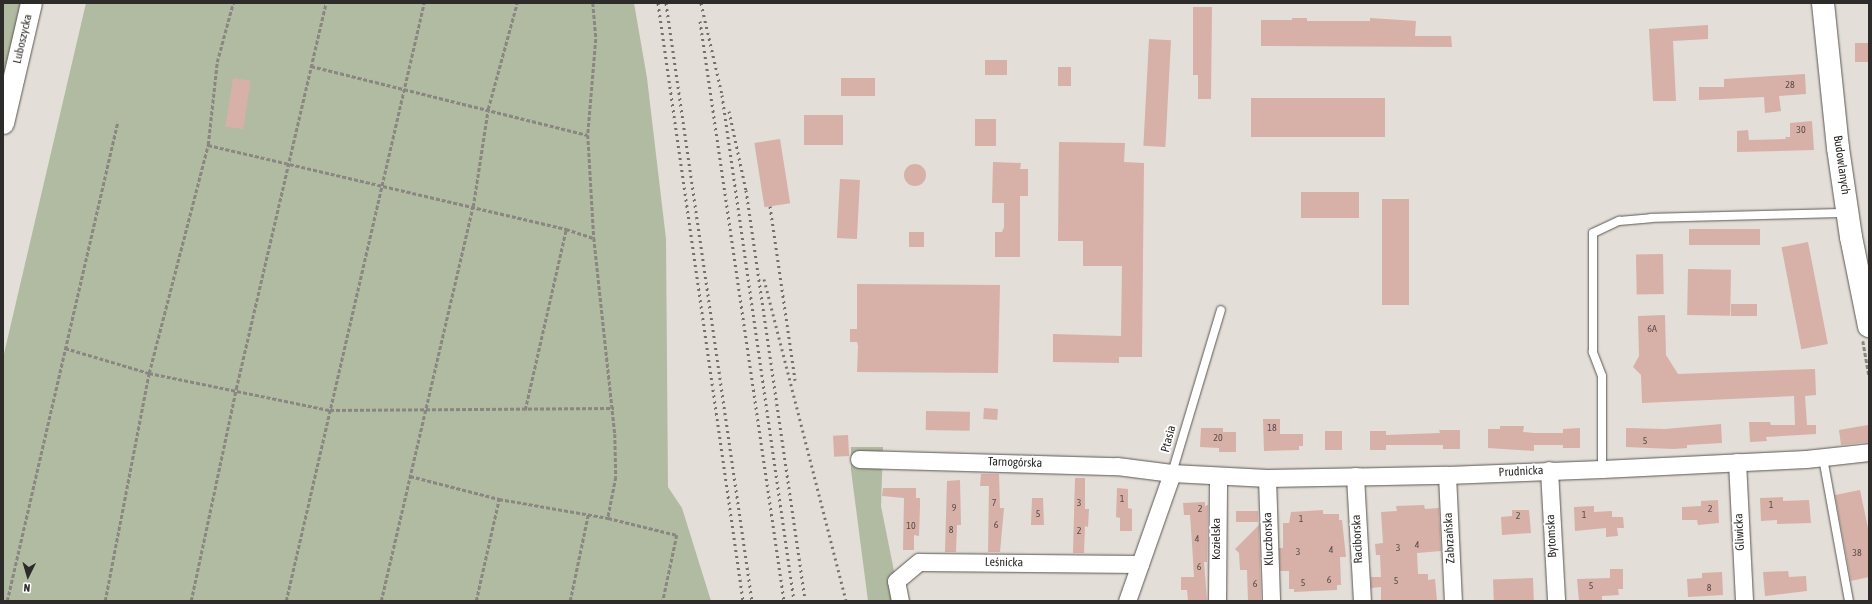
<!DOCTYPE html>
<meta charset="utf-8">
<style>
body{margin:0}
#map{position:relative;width:1872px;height:604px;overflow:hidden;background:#e3ded8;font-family:"Asap Condensed",sans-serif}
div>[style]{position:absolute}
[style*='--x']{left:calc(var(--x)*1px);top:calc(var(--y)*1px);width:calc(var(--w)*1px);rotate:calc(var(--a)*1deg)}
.green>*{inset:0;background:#b1bba1}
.building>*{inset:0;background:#d7b0a8;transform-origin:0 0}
.round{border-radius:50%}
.path>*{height:2.5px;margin-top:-1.25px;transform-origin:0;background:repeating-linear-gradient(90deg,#8a8682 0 4px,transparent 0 6px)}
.roads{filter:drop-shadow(0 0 1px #5b5652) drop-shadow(0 0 1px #5b5652)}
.service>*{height:8px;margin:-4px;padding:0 4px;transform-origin:4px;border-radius:4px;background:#fff}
.minor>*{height:17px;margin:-8.5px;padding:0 8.5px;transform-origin:8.5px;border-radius:8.5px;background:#fff}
.tertiary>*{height:21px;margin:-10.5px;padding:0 10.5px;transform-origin:10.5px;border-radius:10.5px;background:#fff}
.secondary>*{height:22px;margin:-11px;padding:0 11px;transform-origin:11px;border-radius:11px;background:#fff}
.rail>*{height:3px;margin-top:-1.5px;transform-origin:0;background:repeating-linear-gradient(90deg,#74706d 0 2px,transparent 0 6px)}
span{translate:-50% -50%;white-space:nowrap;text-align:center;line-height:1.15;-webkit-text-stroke:4px #fff;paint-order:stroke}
.number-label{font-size:10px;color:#584d4a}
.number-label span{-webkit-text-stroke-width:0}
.street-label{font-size:12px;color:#2e2c2a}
.frame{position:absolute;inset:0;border:4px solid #2e2c2a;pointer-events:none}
.north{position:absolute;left:8px;top:556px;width:40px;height:40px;-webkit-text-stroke:3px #fff;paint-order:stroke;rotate:185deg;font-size:11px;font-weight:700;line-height:16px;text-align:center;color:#2e2c2a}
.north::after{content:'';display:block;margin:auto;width:14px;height:18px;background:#2e2c2a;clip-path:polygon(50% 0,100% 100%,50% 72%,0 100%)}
</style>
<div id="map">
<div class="green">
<i style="clip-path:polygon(3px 3px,31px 3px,3px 123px)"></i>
<i style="clip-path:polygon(86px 3px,634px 3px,647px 78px,666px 239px,668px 487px,682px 508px,711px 601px,3px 601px,3px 358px)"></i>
<i style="clip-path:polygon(851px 447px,883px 447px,881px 506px,900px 601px,868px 601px,851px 470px)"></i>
</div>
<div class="building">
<i style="clip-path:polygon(1193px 7px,1212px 7px,1211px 99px,1198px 99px,1198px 75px,1193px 75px)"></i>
<i style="clip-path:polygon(1292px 18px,1307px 18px,1307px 21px,1370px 21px,1370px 18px,1416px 21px,1415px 36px,1451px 36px,1452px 47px,1261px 46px,1261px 20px,1292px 20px)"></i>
<i style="clip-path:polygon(1708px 25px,1708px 39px,1673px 41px,1676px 101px,1653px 101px,1649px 29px)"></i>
<i style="left:1149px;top:39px;width:22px;height:107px;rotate:3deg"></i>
<i style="left:1855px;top:43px;width:14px;height:19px"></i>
<i style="left:985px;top:60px;width:22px;height:15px"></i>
<i style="left:1058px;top:67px;width:13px;height:19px"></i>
<i style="clip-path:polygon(1805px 74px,1806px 94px,1779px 96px,1781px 111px,1765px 113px,1764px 97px,1699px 100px,1699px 87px,1724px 87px,1724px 79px)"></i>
<i style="left:233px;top:78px;width:18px;height:49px;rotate:9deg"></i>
<i style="left:841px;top:78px;width:34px;height:18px"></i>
<i style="left:1251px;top:98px;width:134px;height:39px"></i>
<i style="left:804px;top:115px;width:39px;height:30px"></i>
<i style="left:975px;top:119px;width:21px;height:27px"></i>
<i style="clip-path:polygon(1812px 121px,1814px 150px,1737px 152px,1737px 131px,1748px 130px,1749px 140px,1786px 139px,1785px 137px,1790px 137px,1790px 123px)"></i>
<i style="left:780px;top:139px;width:65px;height:26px;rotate:81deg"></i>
<i style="clip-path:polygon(1059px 142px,1125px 143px,1124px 162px,1144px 163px,1142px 357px,1119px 357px,1119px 363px,1053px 362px,1053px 334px,1121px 336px,1122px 266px,1083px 266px,1083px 241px,1058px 241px)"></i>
<i style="clip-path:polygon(993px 162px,1021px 163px,1020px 169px,1028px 169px,1028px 196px,1020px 196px,1020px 257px,995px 257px,995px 232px,1002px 232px,1004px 227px,1004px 203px,992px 203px)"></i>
<i class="round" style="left:904px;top:164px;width:22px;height:22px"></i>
<i style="left:840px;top:179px;width:20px;height:59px;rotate:3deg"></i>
<i style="left:1359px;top:192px;width:26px;height:58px;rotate:90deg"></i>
<i style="left:1382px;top:199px;width:27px;height:106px"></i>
<i style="left:1689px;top:229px;width:71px;height:16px"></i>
<i style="left:909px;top:232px;width:15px;height:15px"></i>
<i style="left:1808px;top:242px;width:104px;height:27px;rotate:79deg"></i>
<i style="left:1663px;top:254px;width:40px;height:27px;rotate:89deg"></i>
<i style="left:1688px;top:269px;width:43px;height:46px;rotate:1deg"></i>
<i style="clip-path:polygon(857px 284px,1000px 285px,998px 373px,857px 372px,858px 346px,857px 342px,850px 342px,850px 329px,857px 329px)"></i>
<i style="left:1731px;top:304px;width:26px;height:12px"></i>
<i style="clip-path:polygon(1665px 315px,1666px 355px,1678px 374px,1815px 369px,1816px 395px,1805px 396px,1807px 425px,1816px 425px,1816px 434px,1766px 437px,1767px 441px,1750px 442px,1749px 422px,1770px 422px,1771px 425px,1795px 425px,1794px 396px,1642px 403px,1641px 375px,1633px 367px,1639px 356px,1638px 316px)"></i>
<i style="left:984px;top:408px;width:14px;height:11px;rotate:4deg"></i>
<i style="left:926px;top:411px;width:44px;height:19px;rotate:1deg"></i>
<i style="clip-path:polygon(1263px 419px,1280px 419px,1280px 434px,1303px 434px,1303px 446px,1299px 446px,1299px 450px,1264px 451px)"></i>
<i style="clip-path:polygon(1721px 424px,1722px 443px,1687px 445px,1687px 448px,1674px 449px,1626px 447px,1626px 428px,1665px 429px)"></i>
<i style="clip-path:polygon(1868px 425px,1869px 442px,1841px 445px,1839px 430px)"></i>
<i style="clip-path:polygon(1500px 426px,1524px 426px,1523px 432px,1534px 433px,1563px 433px,1563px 429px,1580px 428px,1580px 448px,1563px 448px,1563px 445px,1534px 445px,1534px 451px,1488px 448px,1488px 429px,1500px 429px)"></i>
<i style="clip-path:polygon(1201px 428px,1223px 428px,1223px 432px,1236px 432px,1236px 452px,1219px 452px,1219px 448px,1200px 447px)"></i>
<i style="clip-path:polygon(1439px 430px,1460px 430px,1460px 449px,1443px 449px,1443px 445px,1386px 445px,1386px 450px,1370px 450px,1370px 431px,1386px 431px,1386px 435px,1440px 433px)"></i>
<i style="left:1325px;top:431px;width:17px;height:19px"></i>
<i style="left:848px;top:435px;width:21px;height:15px;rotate:87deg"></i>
<i style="clip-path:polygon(981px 474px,999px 474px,1000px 508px,1004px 508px,1000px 552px,988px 552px,989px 486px,980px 486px)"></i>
<i style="clip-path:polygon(1075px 478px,1085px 478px,1085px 509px,1089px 509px,1088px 527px,1085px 526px,1084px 553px,1073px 553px)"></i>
<i style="clip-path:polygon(960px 480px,961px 525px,957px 525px,956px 552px,945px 552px,947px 481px)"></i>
<i style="clip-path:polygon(883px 488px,916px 488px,916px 498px,920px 498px,920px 507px,919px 536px,914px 535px,914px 550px,903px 550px,904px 498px,882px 496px)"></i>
<i style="clip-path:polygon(1117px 488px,1128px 489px,1128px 508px,1132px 509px,1132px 531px,1120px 531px,1120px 518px,1116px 517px)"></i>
<i style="clip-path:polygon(1860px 490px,1869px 533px,1869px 577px,1851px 581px,1835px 495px)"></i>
<i style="clip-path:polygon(1783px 497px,1783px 501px,1809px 500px,1811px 523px,1777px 524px,1777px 520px,1761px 521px,1760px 498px)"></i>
<i style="clip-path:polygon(1032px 498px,1043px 498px,1044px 525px,1031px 525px)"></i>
<i style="clip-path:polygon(1718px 500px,1719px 523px,1698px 525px,1697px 520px,1682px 520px,1682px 507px,1701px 506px,1701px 501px)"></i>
<i style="clip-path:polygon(1205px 502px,1205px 506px,1208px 505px,1207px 562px,1204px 562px,1207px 601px,1188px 601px,1187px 590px,1181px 590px,1181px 577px,1194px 577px,1192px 543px,1190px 515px,1184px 515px,1183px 503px)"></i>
<i style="clip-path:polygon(1424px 505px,1425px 509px,1439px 508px,1441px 551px,1417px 553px,1418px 574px,1428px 574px,1428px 580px,1435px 579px,1437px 601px,1381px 601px,1381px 587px,1371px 588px,1371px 577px,1381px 577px,1380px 555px,1376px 555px,1375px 544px,1383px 543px,1381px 512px,1397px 511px,1396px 506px)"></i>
<i style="clip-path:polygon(1594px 506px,1594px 512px,1612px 511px,1612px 517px,1623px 517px,1624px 528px,1617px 528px,1618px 536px,1606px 537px,1606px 528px,1575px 531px,1574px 507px)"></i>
<i style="clip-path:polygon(1323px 510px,1323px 514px,1339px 514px,1339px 520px,1342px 520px,1346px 557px,1340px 557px,1341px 585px,1337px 585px,1337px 590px,1294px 592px,1294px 589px,1289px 589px,1289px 571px,1280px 571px,1279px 548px,1283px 548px,1283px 523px,1289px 523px,1291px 512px)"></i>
<i style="clip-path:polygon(1512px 510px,1529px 510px,1531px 533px,1502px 535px,1501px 517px,1512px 516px)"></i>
<i style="left:1258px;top:511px;width:11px;height:22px;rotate:90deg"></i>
<i style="clip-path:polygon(1259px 525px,1261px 601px,1248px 601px,1247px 570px,1240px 570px,1239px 553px,1235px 549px)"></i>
<i style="clip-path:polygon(1610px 569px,1623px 569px,1623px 589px,1618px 589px,1619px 595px,1602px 596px,1602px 601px,1579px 601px,1577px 579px,1610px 578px)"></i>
<i style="clip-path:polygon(1788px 571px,1789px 577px,1806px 576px,1807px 591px,1765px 596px,1763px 572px)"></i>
<i style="clip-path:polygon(1722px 572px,1723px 595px,1688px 597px,1687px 579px,1702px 578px,1702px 573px)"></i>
<i style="left:1533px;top:578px;width:23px;height:40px;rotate:88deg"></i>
</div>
<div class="path">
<i style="--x:593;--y:3;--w:36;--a:85"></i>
<i style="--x:596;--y:39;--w:96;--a:94.8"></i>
<i style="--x:588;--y:135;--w:103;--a:86.7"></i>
<i style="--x:594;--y:238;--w:197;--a:83.9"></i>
<i style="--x:615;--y:434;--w:43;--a:88.7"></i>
<i style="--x:616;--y:477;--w:42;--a:101"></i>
<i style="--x:311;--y:66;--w:285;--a:14"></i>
<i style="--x:208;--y:145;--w:368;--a:13.2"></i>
<i style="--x:566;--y:229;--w:29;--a:18"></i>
<i style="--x:1863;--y:341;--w:35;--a:80"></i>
<i style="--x:65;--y:348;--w:88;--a:16.6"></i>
<i style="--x:149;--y:373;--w:185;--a:11.6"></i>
<i style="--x:330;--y:410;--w:284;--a:-0.4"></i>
<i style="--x:525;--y:410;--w:186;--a:-77.2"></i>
<i style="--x:410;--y:476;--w:92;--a:14.5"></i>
<i style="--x:499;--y:499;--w:111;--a:9.9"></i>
<i style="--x:608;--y:518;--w:71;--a:13.8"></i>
<i style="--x:677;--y:535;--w:67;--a:102"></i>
<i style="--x:7;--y:601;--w:492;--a:-77"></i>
<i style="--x:105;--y:601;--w:232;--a:-79.1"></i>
<i style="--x:149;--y:373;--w:236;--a:-75.5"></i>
<i style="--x:208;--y:145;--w:83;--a:-83.8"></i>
<i style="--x:217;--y:62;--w:61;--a:-74.8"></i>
<i style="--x:191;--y:601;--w:217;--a:-78"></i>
<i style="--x:236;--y:389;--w:396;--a:-76.9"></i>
<i style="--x:286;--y:601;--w:614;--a:-77.01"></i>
<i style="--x:381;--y:601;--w:405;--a:-76.9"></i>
<i style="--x:473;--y:207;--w:99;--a:-81.3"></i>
<i style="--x:488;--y:109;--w:110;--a:-74.7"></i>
<i style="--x:476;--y:601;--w:105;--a:-77.3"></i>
<i style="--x:570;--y:601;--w:88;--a:-78.2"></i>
</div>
<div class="roads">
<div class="service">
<i style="--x:1823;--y:458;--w:145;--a:79.7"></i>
<i style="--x:1602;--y:469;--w:93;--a:-90"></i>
<i style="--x:1602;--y:376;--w:26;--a:-111"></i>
<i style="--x:1593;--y:352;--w:119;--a:-90"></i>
<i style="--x:1593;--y:233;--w:29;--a:-25"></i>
<i style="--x:1619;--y:221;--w:32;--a:-5"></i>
<i style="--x:1651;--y:218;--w:195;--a:-1.5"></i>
<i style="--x:1172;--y:473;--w:170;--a:-73.3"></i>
</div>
<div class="minor">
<i style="--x:859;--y:459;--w:258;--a:1.6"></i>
<i style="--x:1117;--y:466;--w:55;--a:7.3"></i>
<i style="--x:1172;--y:473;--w:95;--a:3"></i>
<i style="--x:1267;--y:478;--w:180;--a:-1"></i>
<i style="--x:1447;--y:475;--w:155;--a:-2.2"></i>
<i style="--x:1602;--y:469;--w:204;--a:-2.8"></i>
<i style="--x:1806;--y:459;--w:63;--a:-6.3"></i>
<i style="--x:1737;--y:462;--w:139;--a:87.1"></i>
<i style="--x:1549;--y:470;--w:131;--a:86.9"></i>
<i style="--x:1447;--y:475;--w:126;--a:87.3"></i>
<i style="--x:1355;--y:476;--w:125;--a:86.8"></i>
<i style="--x:1267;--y:478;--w:123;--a:88.1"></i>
<i style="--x:900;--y:601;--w:20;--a:-101"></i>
<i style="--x:896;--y:581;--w:30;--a:-40"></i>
<i style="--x:919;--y:562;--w:221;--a:0.5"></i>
<i style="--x:1127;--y:601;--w:136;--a:-70.6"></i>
<i style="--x:1217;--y:601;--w:125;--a:-89.5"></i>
</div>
<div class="tertiary">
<i style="--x:3;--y:123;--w:123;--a:-76.9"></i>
</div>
<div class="secondary">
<i style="--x:1823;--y:3;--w:146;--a:84.1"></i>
<i style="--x:1838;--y:148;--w:90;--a:81.7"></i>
<i style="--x:1851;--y:237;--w:91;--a:78.6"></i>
</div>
</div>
<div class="rail">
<i style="--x:658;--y:3;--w:604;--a:81.91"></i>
<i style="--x:666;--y:3;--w:604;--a:81.82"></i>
<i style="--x:701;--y:3;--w:94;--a:77.1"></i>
<i style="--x:722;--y:95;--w:511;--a:81.9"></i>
<i style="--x:700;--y:21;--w:586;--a:81.76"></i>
<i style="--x:729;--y:111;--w:81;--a:77.9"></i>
<i style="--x:746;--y:190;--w:415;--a:81.8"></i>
<i style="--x:770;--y:206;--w:176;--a:81.8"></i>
<i style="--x:764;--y:279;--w:332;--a:75.7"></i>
</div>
<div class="number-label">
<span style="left:1790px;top:85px">28</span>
<span style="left:1801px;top:130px">30</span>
<span style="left:1652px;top:329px">6A</span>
<span style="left:1272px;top:428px">18</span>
<span style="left:1218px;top:438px">20</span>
<span style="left:1645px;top:441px">5</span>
<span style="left:1122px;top:499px">1</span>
<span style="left:994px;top:503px">7</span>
<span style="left:1079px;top:503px">3</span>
<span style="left:1771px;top:505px">1</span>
<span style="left:954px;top:508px">9</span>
<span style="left:1200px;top:509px">2</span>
<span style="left:1710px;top:509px">2</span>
<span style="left:1038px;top:514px">5</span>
<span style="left:1584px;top:515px">1</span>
<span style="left:1518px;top:516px">2</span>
<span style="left:1301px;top:519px">1</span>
<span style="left:996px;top:525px">6</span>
<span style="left:911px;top:526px">10</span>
<span style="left:951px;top:530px">8</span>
<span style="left:1079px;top:531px">2</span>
<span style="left:1197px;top:539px">4</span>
<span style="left:1417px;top:545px">4</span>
<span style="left:1398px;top:548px">3</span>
<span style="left:1331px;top:550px">4</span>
<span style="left:1298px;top:552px">3</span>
<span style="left:1857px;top:553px">38</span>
<span style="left:1199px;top:567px">6</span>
<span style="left:1329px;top:580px">6</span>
<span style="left:1396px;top:581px">5</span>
<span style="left:1303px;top:583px">5</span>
<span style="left:1255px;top:584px">6</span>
<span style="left:1591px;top:586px">5</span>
<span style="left:1709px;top:588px">8</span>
</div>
<div class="street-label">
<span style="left:23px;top:39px;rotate:-77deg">Luboszycka</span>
<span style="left:1841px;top:165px;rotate:82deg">Budowlanych</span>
<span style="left:1169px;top:439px;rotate:-75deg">Ptasia</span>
<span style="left:1015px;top:463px;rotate:2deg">Tarnogórska</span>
<span style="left:1521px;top:472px;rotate:-3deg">Prudnicka</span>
<span style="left:1740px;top:532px;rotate:-93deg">Gliwicka</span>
<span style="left:1552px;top:536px;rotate:-93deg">Bytomska</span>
<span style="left:1450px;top:538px;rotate:-93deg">Zabrzańska</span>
<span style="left:1217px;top:539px;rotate:-90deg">Kozielska</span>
<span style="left:1269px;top:539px;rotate:-92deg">Kluczborska</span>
<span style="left:1358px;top:539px;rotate:-93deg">Raciborska</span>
<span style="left:1004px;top:563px;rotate:1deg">Leśnicka</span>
</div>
<div class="frame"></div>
<div class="north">N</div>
</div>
